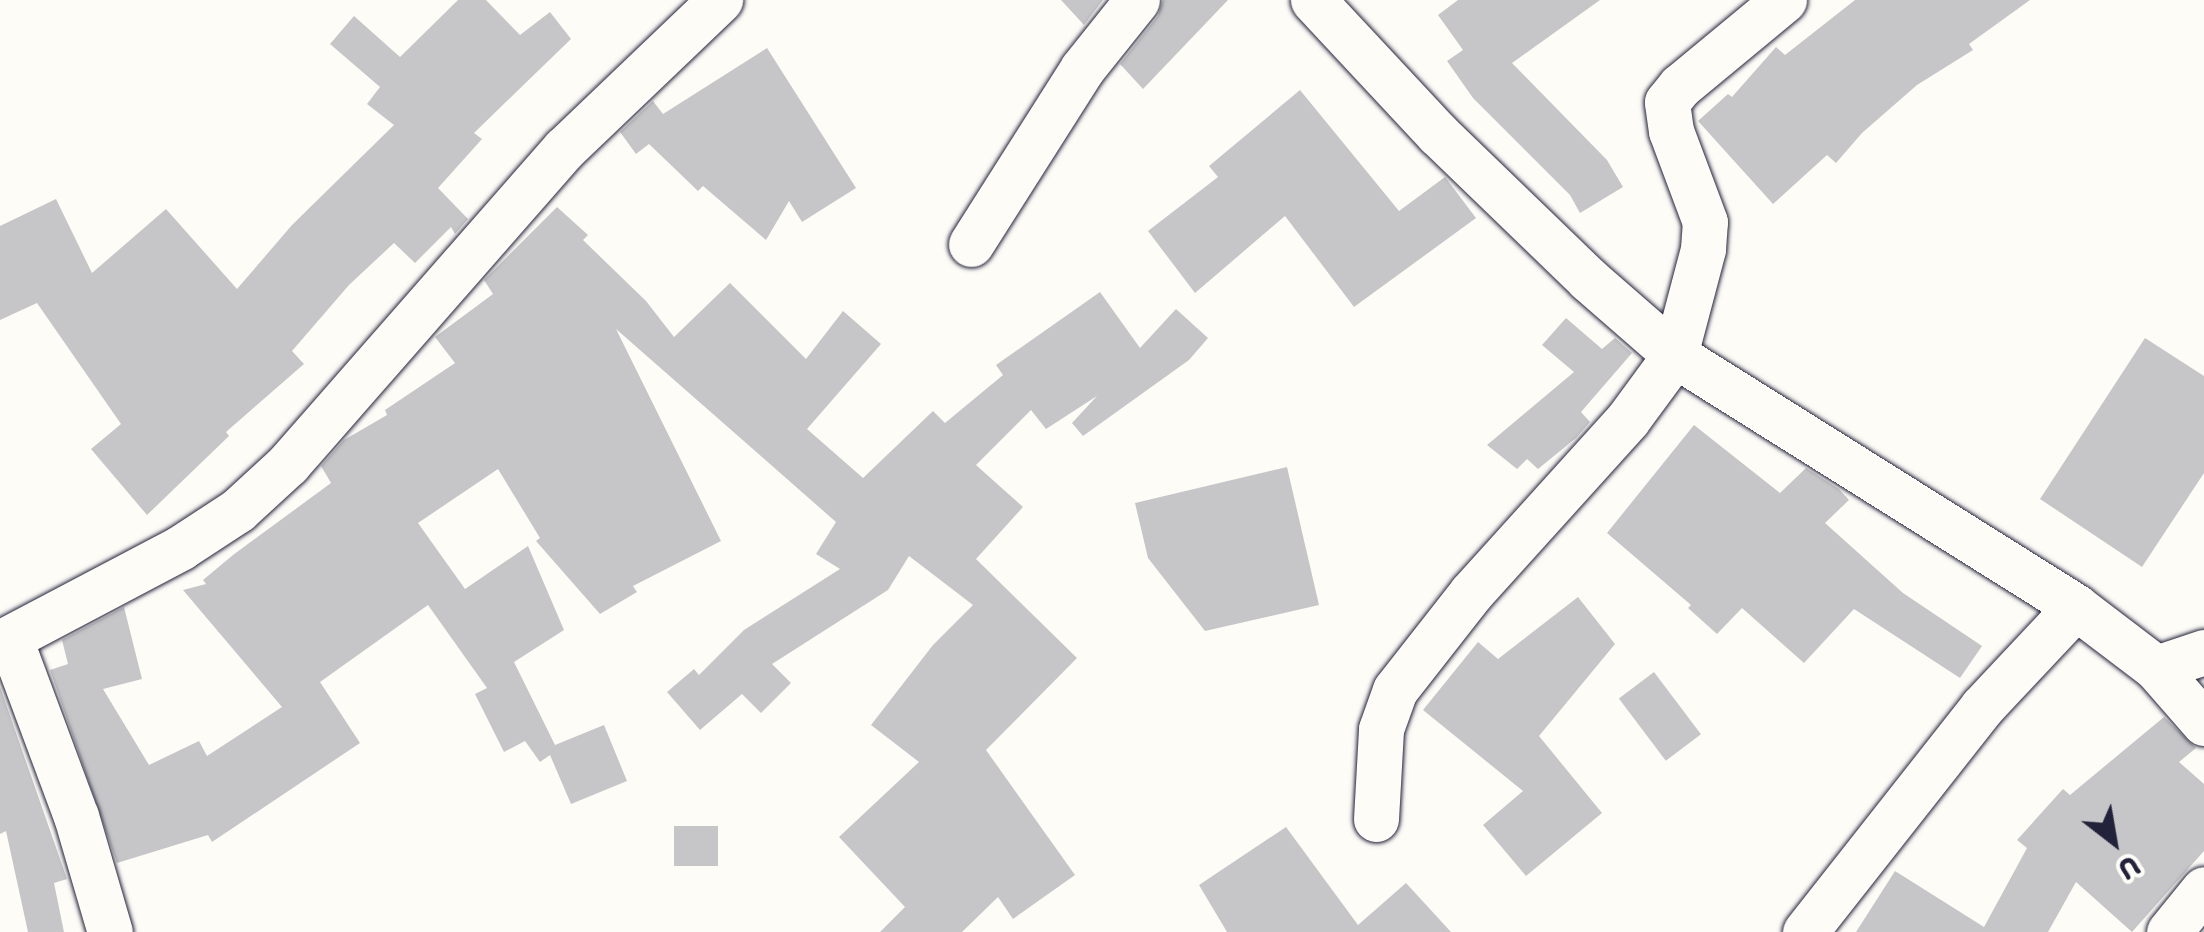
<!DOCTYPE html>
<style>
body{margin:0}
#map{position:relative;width:2204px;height:932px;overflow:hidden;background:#fdfcf7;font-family:"Shantell Sans",sans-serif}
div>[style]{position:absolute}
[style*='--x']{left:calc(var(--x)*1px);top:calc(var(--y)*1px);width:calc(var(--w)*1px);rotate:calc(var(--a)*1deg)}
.building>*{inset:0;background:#c6c6c8;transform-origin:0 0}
.roads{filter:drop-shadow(0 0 2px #22223b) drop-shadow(0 0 2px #22223b)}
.minor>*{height:45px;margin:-22.5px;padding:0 22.5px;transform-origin:22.5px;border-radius:22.5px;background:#fdfcf7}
span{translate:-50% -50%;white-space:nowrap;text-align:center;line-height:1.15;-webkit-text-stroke:9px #fdfcf7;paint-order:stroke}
.north{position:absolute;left:2064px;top:792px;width:100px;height:100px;-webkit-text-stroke:8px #fdfcf7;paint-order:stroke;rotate:149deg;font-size:28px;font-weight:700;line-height:40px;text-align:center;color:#22223b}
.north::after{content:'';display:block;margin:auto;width:35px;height:45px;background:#22223b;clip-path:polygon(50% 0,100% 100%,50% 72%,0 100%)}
</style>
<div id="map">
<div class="building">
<i style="clip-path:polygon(458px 0,486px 0,520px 35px,550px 12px,571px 39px,474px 133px,482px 139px,438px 188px,468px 219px,455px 234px,451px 227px,415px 263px,394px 243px,349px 285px,292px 351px,304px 364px,226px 432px,229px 436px,147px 515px,91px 449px,121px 424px,37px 303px,0 320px,0 226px,56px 199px,92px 273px,166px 209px,237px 289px,292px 225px,394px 125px,367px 104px,380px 87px,330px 44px,354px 16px,400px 57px)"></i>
<i style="clip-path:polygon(1061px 0,1103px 0,1084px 25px)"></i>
<i style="clip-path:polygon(1163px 0,1228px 0,1143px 89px,1120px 64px,1158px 16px)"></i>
<i style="clip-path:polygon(1458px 0,1600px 0,1512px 63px,1607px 160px,1623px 187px,1580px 213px,1570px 195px,1473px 98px,1447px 61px,1463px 50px,1438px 15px)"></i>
<i style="clip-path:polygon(1855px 0,2030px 0,1969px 44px,1973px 50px,1917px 85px,1862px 133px,1836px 163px,1827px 155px,1773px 204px,1698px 121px,1728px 94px,1732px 97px,1776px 47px,1785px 55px)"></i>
<i style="clip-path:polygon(767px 48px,856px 188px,802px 222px,789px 201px,766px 240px,703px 186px,698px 191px,649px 144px,636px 154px,620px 132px,653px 101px,663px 114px)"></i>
<i style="clip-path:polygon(1300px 90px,1399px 211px,1445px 177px,1476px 218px,1354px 307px,1285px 216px,1195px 293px,1148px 231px,1218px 177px,1209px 166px)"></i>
<i style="clip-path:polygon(557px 207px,588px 235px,583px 240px,646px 301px,674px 337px,730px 283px,806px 359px,843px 311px,881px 344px,807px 429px,863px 478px,933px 411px,945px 423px,1003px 375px,996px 365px,1100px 292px,1140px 348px,1176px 309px,1208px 338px,1189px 360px,1083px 436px,1072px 423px,1097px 396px,1046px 429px,1031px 410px,976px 465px,1023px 507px,976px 559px,1077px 658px,986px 750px,1075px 875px,1013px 919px,998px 897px,962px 932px,880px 932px,905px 907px,839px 837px,919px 762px,871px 725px,933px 645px,973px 605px,909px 556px,888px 590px,772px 664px,791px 683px,761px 713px,742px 694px,700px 730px,667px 692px,694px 669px,699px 675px,744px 630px,840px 569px,816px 554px,836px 522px,616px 329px,721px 541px,633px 586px,637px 592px,600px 614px,536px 541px,540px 538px,498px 469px,418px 523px,465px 589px,528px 546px,564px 630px,514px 662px,555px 745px,604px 725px,627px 781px,571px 804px,550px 755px,540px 762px,525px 741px,504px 752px,475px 694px,487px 688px,428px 605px,320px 682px,360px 743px,212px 842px,208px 835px,117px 863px,50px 670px,68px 664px,62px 640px,124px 607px,142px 679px,103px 689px,149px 765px,199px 741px,207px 756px,282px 707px,183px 590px,206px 584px,203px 580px,233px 555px,331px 483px,321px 466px,344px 440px,387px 415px,385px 410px,455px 363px,435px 337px,493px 294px,484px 280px)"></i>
<i style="clip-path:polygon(1566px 318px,1602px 349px,1615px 338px,1632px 353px,1581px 412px,1590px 422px,1576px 438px,1538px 469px,1527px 459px,1517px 469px,1487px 445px,1574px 372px,1542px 345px)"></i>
<i style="clip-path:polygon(2145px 338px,2204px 376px,2204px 473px,2142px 567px,2040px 499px)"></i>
<i style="clip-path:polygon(1694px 425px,1780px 493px,1806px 468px,1839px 489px,1849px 500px,1825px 523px,1903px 593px,1982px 646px,1960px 678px,1854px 609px,1804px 663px,1742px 608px,1717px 634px,1688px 608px,1691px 605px,1607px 533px)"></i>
<i style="clip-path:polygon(1287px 467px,1319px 605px,1205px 631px,1148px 558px,1135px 503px)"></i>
<i style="clip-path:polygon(1578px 597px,1615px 644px,1539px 736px,1602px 813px,1526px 876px,1483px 825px,1523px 791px,1423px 710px,1478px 642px,1498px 659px)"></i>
<i style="left:1654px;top:672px;width:78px;height:44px;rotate:53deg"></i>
<i style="clip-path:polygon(0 687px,67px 879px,54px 883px,64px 932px,28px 932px,6px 831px,0 834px)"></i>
<i style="clip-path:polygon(2164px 717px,2196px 748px,2179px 762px,2204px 784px,2204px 851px,2132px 932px,2076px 882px,2048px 932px,1856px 932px,1895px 871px,1984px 927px,2027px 848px,2017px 840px,2063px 789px,2070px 795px)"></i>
<i style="left:674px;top:826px;width:44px;height:40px"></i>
<i style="clip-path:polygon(1286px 827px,1358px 925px,1406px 883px,1451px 932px,1227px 932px,1199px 885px)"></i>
</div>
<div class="roads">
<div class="minor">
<i style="--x:1313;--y:0;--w:183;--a:47"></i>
<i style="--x:1438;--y:134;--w:209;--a:44"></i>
<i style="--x:1588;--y:279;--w:116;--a:41.1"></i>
<i style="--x:1675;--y:355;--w:474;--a:32.1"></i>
<i style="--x:2076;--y:607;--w:101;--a:37.3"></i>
<i style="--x:2156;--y:668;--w:73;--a:48.9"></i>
<i style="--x:971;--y:244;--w:207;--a:-57.6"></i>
<i style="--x:1082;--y:69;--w:88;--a:-51.4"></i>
<i style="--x:10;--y:639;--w:189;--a:69.6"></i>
<i style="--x:76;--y:816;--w:121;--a:73.7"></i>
<i style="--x:0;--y:643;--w:204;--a:-27.8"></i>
<i style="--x:180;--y:548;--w:69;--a:-33.2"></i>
<i style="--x:238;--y:510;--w:68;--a:-42.6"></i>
<i style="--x:288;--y:464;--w:419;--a:-48.8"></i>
<i style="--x:564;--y:149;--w:216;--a:-43.7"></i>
<i style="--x:2156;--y:668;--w:51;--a:-18.4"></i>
<i style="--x:1376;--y:819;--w:90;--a:-86.8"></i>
<i style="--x:1381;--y:729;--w:41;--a:-70.3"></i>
<i style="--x:1395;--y:690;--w:123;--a:-51.9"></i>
<i style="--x:1471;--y:593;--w:234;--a:-47.9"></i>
<i style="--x:1628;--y:419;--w:79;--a:-53.7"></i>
<i style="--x:1675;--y:355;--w:110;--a:-75.2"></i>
<i style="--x:1703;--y:249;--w:27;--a:-86"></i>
<i style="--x:1705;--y:222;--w:97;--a:-110.5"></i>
<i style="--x:1671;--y:131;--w:29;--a:-98"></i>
<i style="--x:1667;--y:102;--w:21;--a:-51"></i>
<i style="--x:1680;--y:86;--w:135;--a:-39.6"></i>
<i style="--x:1805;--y:932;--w:286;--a:-51.8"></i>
<i style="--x:1982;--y:707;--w:137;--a:-46.8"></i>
<i style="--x:2169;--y:932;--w:55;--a:-50.9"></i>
</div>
</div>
<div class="north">U</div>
</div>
